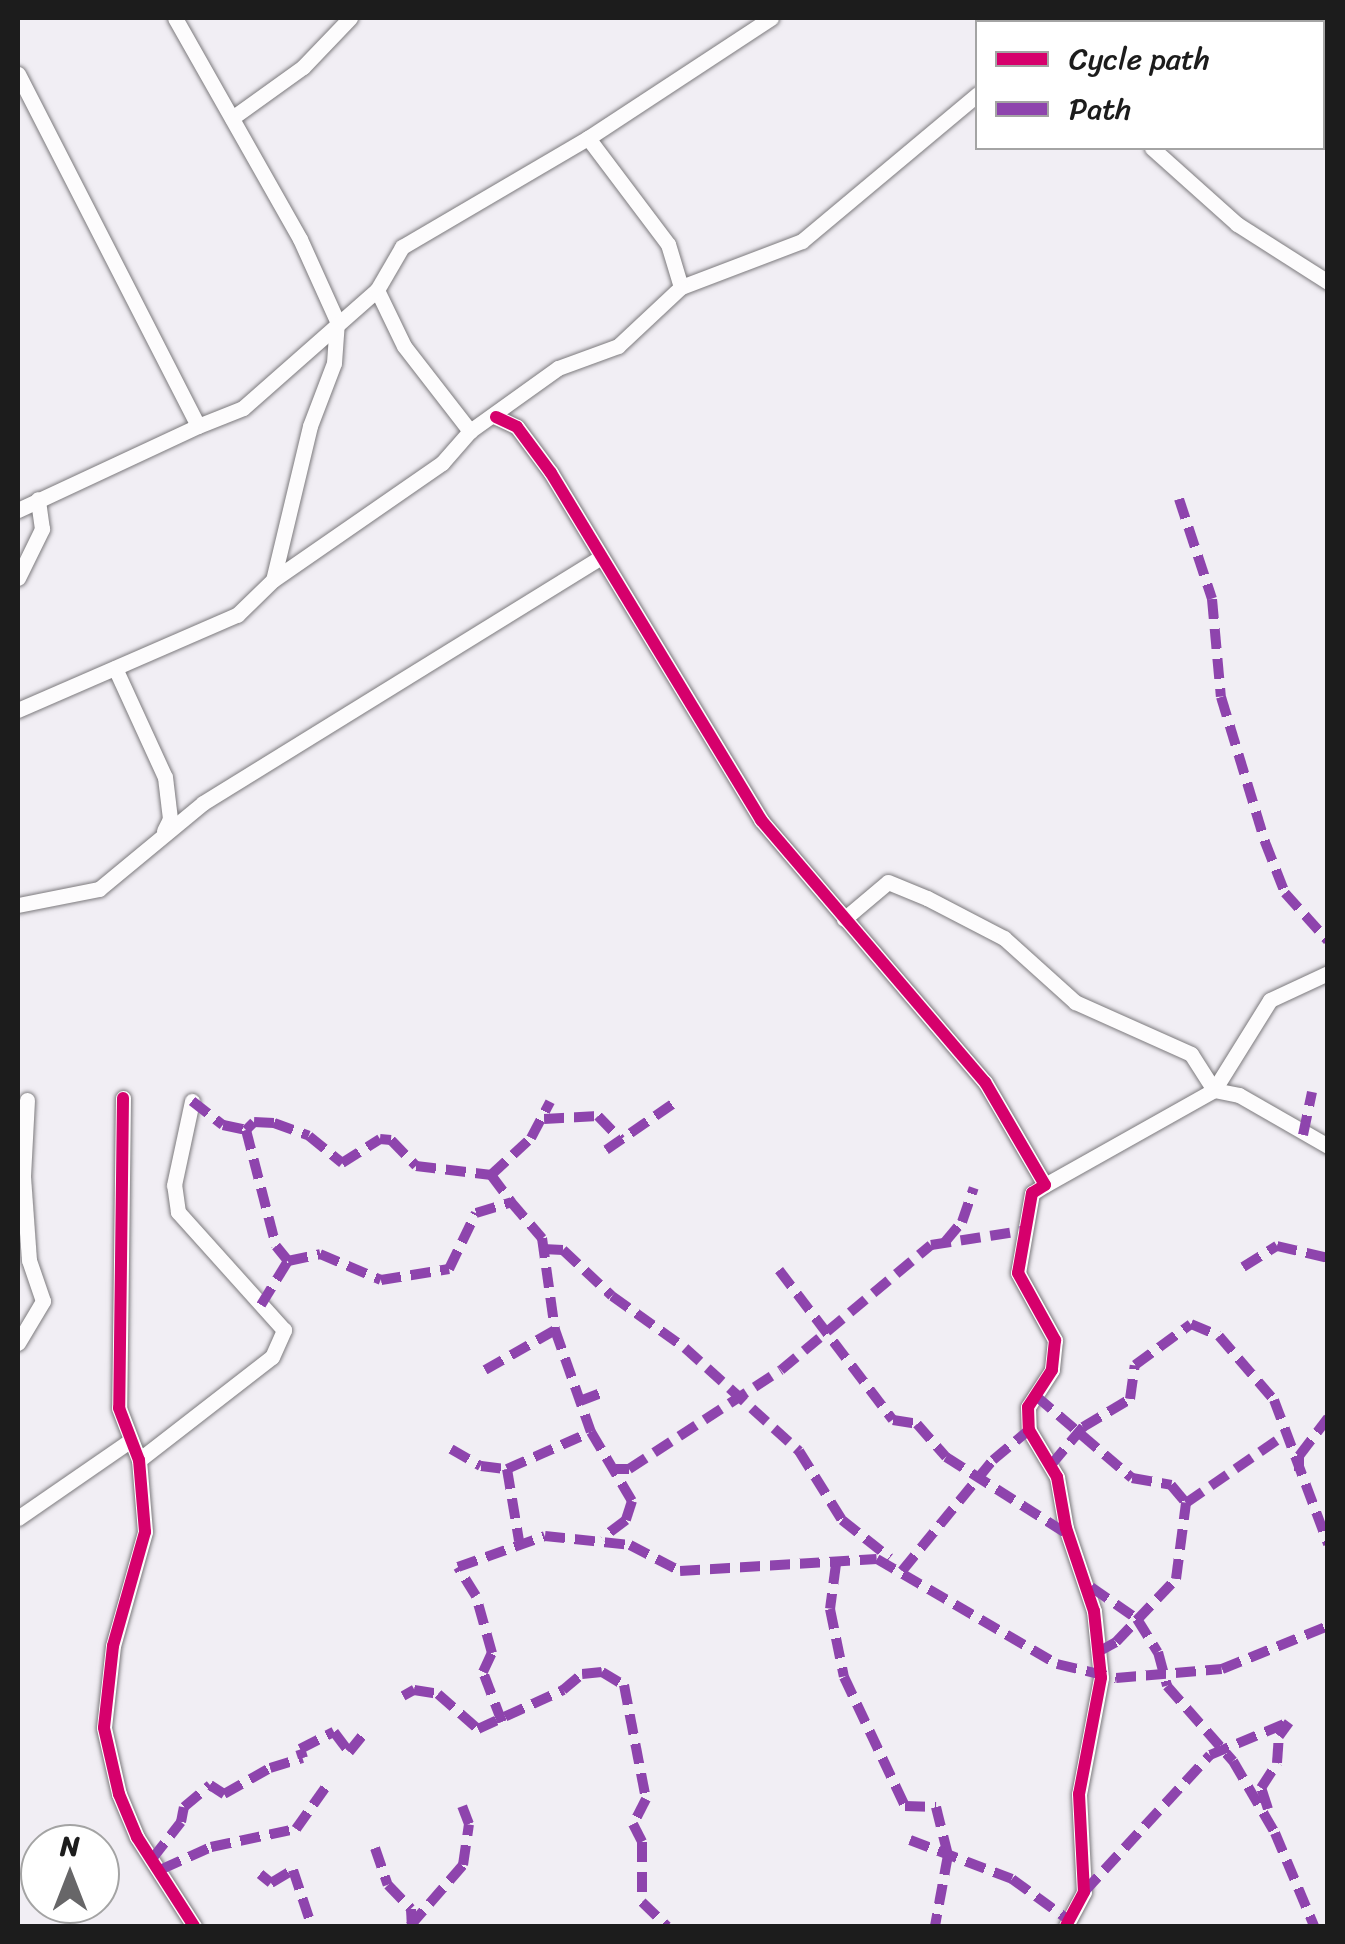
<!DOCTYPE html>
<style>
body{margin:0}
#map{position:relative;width:1345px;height:1944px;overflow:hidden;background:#f1eef4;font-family:Sriracha,sans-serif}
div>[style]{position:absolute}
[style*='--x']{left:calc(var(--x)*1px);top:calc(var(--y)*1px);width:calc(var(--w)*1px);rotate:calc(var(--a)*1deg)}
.roads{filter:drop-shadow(0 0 2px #7c7a7d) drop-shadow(0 0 2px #7c7a7d)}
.street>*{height:15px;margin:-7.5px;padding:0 7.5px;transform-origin:7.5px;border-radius:7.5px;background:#fdfcfd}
.quiet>*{height:10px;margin-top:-5px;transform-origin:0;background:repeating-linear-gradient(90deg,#8e44ad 0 20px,transparent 0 30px)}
.cycleway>*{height:12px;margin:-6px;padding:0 6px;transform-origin:6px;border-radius:6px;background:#d6006c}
span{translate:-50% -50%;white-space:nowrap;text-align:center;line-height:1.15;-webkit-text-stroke:10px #fff;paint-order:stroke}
.frame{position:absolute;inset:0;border:20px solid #1c1c1c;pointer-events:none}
.legend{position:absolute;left:975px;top:20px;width:350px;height:130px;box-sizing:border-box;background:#fff;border:2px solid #a4a4a4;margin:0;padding:12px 18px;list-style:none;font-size:30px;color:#1c1c1c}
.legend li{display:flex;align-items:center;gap:20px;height:50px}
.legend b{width:50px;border:2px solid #a4a4a4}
.north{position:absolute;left:20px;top:1824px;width:100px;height:100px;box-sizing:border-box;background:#fff;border:2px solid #a4a4a4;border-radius:50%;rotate:0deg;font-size:28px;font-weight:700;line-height:40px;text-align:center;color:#1c1c1c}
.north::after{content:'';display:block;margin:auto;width:35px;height:45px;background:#676668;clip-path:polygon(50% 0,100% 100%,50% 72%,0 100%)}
</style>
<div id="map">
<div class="roads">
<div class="street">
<i style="--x:175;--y:18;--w:254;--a:60.5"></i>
<i style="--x:300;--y:239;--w:90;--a:65.7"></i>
<i style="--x:337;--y:321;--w:42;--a:94.1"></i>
<i style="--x:334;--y:363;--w:67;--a:110.9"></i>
<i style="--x:310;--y:426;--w:158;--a:103.5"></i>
<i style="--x:18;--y:74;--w:395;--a:62.9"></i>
<i style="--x:198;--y:426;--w:199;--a:155"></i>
<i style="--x:232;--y:118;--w:87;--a:-35.7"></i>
<i style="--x:303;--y:67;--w:68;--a:-46.2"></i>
<i style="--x:588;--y:138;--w:133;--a:53"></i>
<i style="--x:668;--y:244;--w:45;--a:73.2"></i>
<i style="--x:681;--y:287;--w:129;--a:-20.8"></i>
<i style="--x:802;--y:241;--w:229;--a:-39.9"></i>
<i style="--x:1152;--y:148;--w:114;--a:41.8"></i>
<i style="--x:1237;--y:224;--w:108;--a:32.5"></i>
<i style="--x:377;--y:290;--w:62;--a:64.3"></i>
<i style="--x:404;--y:346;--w:108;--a:52.2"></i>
<i style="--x:496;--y:417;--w:23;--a:25"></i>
<i style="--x:517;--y:427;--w:57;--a:53.5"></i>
<i style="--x:551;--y:473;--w:406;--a:58.8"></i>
<i style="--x:761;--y:820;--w:345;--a:49.5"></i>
<i style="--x:985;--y:1082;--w:119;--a:59.8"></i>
<i style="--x:1045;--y:1185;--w:15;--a:148"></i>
<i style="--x:1032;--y:1193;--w:81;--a:99.9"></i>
<i style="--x:1018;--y:1273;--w:77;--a:61.1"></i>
<i style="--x:1055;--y:1340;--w:30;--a:96"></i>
<i style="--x:1052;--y:1370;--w:44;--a:123"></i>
<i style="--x:1028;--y:1407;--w:23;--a:88"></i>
<i style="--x:1029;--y:1430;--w:55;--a:59.2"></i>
<i style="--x:1057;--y:1477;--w:52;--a:80"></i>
<i style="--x:1066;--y:1528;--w:88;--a:71.4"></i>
<i style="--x:1094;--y:1611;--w:67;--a:84"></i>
<i style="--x:1101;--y:1678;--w:118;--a:100.7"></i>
<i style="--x:1079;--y:1794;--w:98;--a:87.1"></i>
<i style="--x:1084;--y:1892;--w:38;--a:118"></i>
<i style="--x:198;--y:426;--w:48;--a:-21.8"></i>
<i style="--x:243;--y:408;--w:179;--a:-41.4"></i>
<i style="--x:377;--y:290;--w:50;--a:-59.8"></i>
<i style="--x:402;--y:247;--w:216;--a:-30.4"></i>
<i style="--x:588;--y:138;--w:219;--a:-33.3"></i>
<i style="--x:18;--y:578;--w:55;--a:-63.9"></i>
<i style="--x:42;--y:529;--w:30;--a:-98"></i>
<i style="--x:115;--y:668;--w:120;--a:65.4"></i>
<i style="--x:165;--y:777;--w:42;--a:83.2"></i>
<i style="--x:170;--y:819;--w:13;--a:117"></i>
<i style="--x:18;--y:710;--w:239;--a:-23.5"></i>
<i style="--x:237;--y:615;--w:50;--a:-44.2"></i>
<i style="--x:273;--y:580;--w:206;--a:-34.7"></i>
<i style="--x:442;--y:463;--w:43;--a:-48.8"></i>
<i style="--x:470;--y:431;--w:108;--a:-35.6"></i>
<i style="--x:558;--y:368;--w:64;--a:-20.1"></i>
<i style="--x:618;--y:346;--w:86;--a:-43.1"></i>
<i style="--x:18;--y:905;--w:83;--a:-11.2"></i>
<i style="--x:99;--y:889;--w:135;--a:-39.6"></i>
<i style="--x:203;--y:803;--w:464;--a:-31.7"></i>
<i style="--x:844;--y:919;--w:57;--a:-40.1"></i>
<i style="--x:888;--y:882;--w:42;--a:22.3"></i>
<i style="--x:927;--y:898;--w:87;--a:27.5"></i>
<i style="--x:1004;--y:938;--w:96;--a:42"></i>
<i style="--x:1075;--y:1002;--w:127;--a:24.1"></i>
<i style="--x:1191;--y:1054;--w:43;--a:57.4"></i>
<i style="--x:1214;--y:1090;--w:25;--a:11"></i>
<i style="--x:1239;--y:1095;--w:103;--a:29.8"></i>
<i style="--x:123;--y:1098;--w:310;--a:90.7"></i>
<i style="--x:119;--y:1408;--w:56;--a:69"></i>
<i style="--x:139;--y:1460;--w:72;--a:85.2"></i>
<i style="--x:145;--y:1532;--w:118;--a:105.7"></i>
<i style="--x:113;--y:1646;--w:82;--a:96.3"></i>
<i style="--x:104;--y:1728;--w:68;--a:77.2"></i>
<i style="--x:119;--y:1794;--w:47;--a:67.3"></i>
<i style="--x:137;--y:1837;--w:106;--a:57.4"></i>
<i style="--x:1045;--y:1185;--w:194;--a:-29.3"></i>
<i style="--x:1214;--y:1090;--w:106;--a:-58.1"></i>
<i style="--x:1270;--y:1000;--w:64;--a:-25"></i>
<i style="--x:18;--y:1343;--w:49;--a:-59.2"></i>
<i style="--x:43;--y:1301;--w:43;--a:-108.9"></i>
<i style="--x:29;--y:1260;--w:84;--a:-94.1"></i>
<i style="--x:23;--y:1176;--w:76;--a:-87"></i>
<i style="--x:139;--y:1460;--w:168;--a:-37.8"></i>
<i style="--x:272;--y:1357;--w:30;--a:-66"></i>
<i style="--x:284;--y:1330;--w:159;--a:-131.9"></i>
<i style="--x:178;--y:1212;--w:27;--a:-98"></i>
<i style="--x:174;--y:1185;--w:86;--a:-77.9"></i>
<i style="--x:18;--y:1518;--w:137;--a:-34.6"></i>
</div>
</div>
<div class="quiet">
<i style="--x:1053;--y:22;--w:6;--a:-39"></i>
<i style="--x:977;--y:94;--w:1;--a:0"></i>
<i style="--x:1179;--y:499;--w:105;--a:71.7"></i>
<i style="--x:1212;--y:599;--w:98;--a:84.8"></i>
<i style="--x:1221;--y:697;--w:152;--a:73.1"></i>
<i style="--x:1265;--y:842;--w:55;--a:68.6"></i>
<i style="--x:1285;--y:893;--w:64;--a:48.1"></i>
<i style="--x:192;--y:1101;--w:39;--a:38"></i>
<i style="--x:223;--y:1125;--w:24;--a:12"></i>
<i style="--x:246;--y:1130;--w:120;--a:75.5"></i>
<i style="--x:276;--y:1246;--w:19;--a:51"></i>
<i style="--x:544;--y:1119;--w:54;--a:-3.2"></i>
<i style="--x:598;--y:1116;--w:33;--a:46"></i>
<i style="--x:246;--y:1130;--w:11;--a:-45"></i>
<i style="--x:254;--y:1122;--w:20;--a:3"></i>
<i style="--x:274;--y:1123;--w:37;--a:20"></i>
<i style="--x:309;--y:1136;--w:43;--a:39.3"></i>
<i style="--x:342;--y:1163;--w:45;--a:-32.3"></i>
<i style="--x:380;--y:1139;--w:11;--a:5"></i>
<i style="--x:391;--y:1140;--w:36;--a:46"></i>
<i style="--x:416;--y:1166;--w:76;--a:6.8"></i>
<i style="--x:491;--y:1175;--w:34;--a:53"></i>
<i style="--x:1303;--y:1135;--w:44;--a:-78.2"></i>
<i style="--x:606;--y:1150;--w:86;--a:-34.6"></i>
<i style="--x:491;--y:1175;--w:54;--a:-42.8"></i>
<i style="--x:531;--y:1138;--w:41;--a:-62.2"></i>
<i style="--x:945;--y:1242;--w:26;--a:-50"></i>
<i style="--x:962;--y:1222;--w:36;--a:-71"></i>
<i style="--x:543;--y:1249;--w:20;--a:3"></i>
<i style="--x:563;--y:1250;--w:67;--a:43.2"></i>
<i style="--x:612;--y:1296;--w:90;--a:35.5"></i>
<i style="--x:685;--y:1348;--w:154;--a:42.1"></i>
<i style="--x:799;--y:1451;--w:81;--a:58.1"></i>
<i style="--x:842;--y:1520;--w:61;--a:38.4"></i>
<i style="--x:1243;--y:1267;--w:40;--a:-32"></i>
<i style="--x:1277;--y:1246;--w:52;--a:13.2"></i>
<i style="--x:779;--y:1270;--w:188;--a:52.8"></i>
<i style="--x:893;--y:1420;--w:24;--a:9"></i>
<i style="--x:917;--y:1424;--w:44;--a:48.7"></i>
<i style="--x:946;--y:1457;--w:146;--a:32.4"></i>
<i style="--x:261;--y:1305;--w:52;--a:-58.5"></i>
<i style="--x:288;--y:1261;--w:33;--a:-12"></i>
<i style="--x:320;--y:1254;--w:66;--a:23.1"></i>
<i style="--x:381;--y:1280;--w:69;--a:-9.2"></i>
<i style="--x:449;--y:1269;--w:62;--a:-64.3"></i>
<i style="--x:476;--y:1213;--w:37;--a:-17"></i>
<i style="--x:511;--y:1202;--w:48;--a:49.3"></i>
<i style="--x:542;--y:1238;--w:93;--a:82"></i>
<i style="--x:555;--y:1330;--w:108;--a:70.6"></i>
<i style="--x:591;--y:1432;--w:80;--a:59.3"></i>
<i style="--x:632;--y:1501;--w:20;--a:108"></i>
<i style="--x:626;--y:1520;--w:30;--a:143"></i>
<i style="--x:485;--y:1370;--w:81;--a:-29.7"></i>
<i style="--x:1036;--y:1396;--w:126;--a:40.5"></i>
<i style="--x:1132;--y:1478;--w:40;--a:10"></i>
<i style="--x:1171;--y:1485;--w:23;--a:50"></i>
<i style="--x:580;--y:1401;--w:28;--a:-21"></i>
<i style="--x:451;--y:1449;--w:34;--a:30"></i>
<i style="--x:481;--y:1466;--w:26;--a:7"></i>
<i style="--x:507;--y:1469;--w:92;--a:-23.8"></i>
<i style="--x:1051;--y:1465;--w:50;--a:-49.9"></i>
<i style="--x:1083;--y:1427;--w:55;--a:-30.8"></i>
<i style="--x:1130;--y:1399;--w:34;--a:-82"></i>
<i style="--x:1135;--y:1365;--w:69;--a:-36.2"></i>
<i style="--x:1191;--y:1324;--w:30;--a:23"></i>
<i style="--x:1219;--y:1336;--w:84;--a:49.3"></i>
<i style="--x:1274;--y:1400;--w:154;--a:69.4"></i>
<i style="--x:507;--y:1469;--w:73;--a:80.5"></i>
<i style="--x:616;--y:1469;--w:13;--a:0"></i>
<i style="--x:629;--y:1469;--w:181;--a:-33.1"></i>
<i style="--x:781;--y:1370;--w:195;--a:-39.8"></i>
<i style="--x:931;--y:1245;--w:98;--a:-8.8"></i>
<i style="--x:1299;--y:1471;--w:15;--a:-90"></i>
<i style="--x:1299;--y:1456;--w:48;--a:-52.7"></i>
<i style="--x:836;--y:1564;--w:45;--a:97.6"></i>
<i style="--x:830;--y:1609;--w:69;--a:78.4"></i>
<i style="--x:844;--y:1677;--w:143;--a:64.7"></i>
<i style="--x:905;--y:1806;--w:31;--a:2"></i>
<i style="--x:936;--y:1807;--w:49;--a:76"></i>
<i style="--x:948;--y:1855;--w:72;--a:100.4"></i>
<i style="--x:902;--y:1571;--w:144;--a:-50.7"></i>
<i style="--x:993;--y:1460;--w:47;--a:-39.8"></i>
<i style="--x:1091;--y:1587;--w:56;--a:34.8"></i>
<i style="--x:1137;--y:1619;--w:39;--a:58"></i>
<i style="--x:1158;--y:1652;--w:35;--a:75"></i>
<i style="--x:1167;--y:1686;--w:100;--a:48.7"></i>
<i style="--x:1233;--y:1761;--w:83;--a:59.7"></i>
<i style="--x:1275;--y:1833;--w:101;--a:67.2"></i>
<i style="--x:1098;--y:1652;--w:21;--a:-29"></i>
<i style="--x:1116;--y:1642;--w:87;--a:-46.4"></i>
<i style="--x:1176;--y:1579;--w:77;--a:-82.5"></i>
<i style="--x:1186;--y:1503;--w:118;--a:-34.6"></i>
<i style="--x:403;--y:1696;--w:13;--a:-29"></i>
<i style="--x:414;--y:1690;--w:24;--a:9"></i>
<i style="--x:438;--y:1694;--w:53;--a:41.2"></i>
<i style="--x:478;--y:1729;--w:94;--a:-24.6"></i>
<i style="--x:563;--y:1690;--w:25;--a:-40"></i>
<i style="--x:582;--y:1674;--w:20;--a:-6"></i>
<i style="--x:602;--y:1672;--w:26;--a:31"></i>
<i style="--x:624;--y:1685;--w:116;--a:79.1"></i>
<i style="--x:646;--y:1799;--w:28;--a:117"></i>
<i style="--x:633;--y:1824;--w:20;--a:63"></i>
<i style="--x:642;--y:1842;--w:60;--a:90"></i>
<i style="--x:642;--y:1902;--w:35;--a:44"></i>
<i style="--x:502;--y:1722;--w:53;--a:-110.8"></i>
<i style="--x:483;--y:1672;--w:21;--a:-65"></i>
<i style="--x:492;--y:1653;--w:59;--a:-105.7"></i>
<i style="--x:476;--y:1596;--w:34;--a:-122"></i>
<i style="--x:458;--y:1567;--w:92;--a:-19.6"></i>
<i style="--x:545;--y:1536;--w:85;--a:6"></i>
<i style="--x:630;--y:1545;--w:56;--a:27.5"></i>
<i style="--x:680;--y:1571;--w:197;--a:-3.5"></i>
<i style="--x:877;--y:1559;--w:208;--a:30.3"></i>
<i style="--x:1057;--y:1664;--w:61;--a:13.3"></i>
<i style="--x:1116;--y:1678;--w:106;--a:-4.9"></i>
<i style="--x:1222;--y:1669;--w:114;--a:-22.1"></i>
<i style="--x:1268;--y:1809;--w:22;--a:-108"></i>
<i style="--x:1261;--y:1788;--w:30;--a:-57"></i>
<i style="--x:1277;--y:1763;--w:27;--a:-86"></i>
<i style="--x:1279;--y:1736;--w:17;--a:-54"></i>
<i style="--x:910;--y:1840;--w:109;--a:20.9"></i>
<i style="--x:1012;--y:1879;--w:72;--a:35.9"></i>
<i style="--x:375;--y:1848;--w:39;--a:71"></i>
<i style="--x:388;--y:1885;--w:33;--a:46"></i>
<i style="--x:411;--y:1909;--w:17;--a:87"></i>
<i style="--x:152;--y:1859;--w:47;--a:-51.9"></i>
<i style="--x:181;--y:1822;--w:15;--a:-79"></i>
<i style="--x:184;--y:1807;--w:34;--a:-40"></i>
<i style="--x:210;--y:1785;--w:17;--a:33"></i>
<i style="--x:224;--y:1794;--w:53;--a:-29.5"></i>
<i style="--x:270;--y:1768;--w:34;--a:-17"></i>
<i style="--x:303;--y:1758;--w:9;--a:-108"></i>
<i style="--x:300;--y:1749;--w:38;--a:-27"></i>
<i style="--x:334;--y:1732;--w:25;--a:53"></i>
<i style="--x:349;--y:1752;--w:27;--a:-51"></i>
<i style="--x:162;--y:1869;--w:54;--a:-24.2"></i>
<i style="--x:211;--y:1847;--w:87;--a:-12"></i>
<i style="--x:296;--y:1829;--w:59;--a:-54.7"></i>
<i style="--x:260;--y:1874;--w:14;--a:39"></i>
<i style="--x:271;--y:1883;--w:26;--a:-31"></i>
<i style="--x:293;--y:1870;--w:51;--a:71.6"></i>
<i style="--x:1084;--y:1892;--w:186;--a:-47.4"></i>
<i style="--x:1210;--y:1755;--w:86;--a:-22.7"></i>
<i style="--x:410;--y:1926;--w:81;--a:-49"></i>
<i style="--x:463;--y:1865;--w:41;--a:-81.7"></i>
<i style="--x:469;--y:1824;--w:19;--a:-111"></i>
</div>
<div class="cycleway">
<i style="--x:496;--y:417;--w:23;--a:25"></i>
<i style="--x:517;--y:427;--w:57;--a:53.5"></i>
<i style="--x:551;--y:473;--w:406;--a:58.8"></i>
<i style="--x:761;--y:820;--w:345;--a:49.5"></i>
<i style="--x:985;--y:1082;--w:119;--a:59.8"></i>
<i style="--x:1045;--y:1185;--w:15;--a:148"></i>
<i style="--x:1032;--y:1193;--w:81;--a:99.9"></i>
<i style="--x:1018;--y:1273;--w:77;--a:61.1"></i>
<i style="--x:1055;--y:1340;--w:30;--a:96"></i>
<i style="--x:1052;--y:1370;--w:44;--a:123"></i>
<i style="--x:1028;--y:1407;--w:23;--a:88"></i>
<i style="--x:1029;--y:1430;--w:55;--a:59.2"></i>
<i style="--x:1057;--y:1477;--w:52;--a:80"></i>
<i style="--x:1066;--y:1528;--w:88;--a:71.4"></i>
<i style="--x:1094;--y:1611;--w:67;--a:84"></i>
<i style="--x:1101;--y:1678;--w:118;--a:100.7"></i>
<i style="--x:1079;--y:1794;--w:98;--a:87.1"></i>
<i style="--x:1084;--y:1892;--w:38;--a:118"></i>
<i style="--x:123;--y:1098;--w:310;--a:90.7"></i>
<i style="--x:119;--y:1408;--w:56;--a:69"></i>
<i style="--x:139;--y:1460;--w:72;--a:85.2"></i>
<i style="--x:145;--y:1532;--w:118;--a:105.7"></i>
<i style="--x:113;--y:1646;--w:82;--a:96.3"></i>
<i style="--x:104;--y:1728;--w:68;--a:77.2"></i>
<i style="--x:119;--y:1794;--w:47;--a:67.3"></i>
<i style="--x:137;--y:1837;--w:106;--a:57.4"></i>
</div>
<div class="frame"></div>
<ul class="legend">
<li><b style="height:12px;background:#d6006c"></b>Cycle path</li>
<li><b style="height:12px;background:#8e44ad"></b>Path</li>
</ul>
<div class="north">N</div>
</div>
